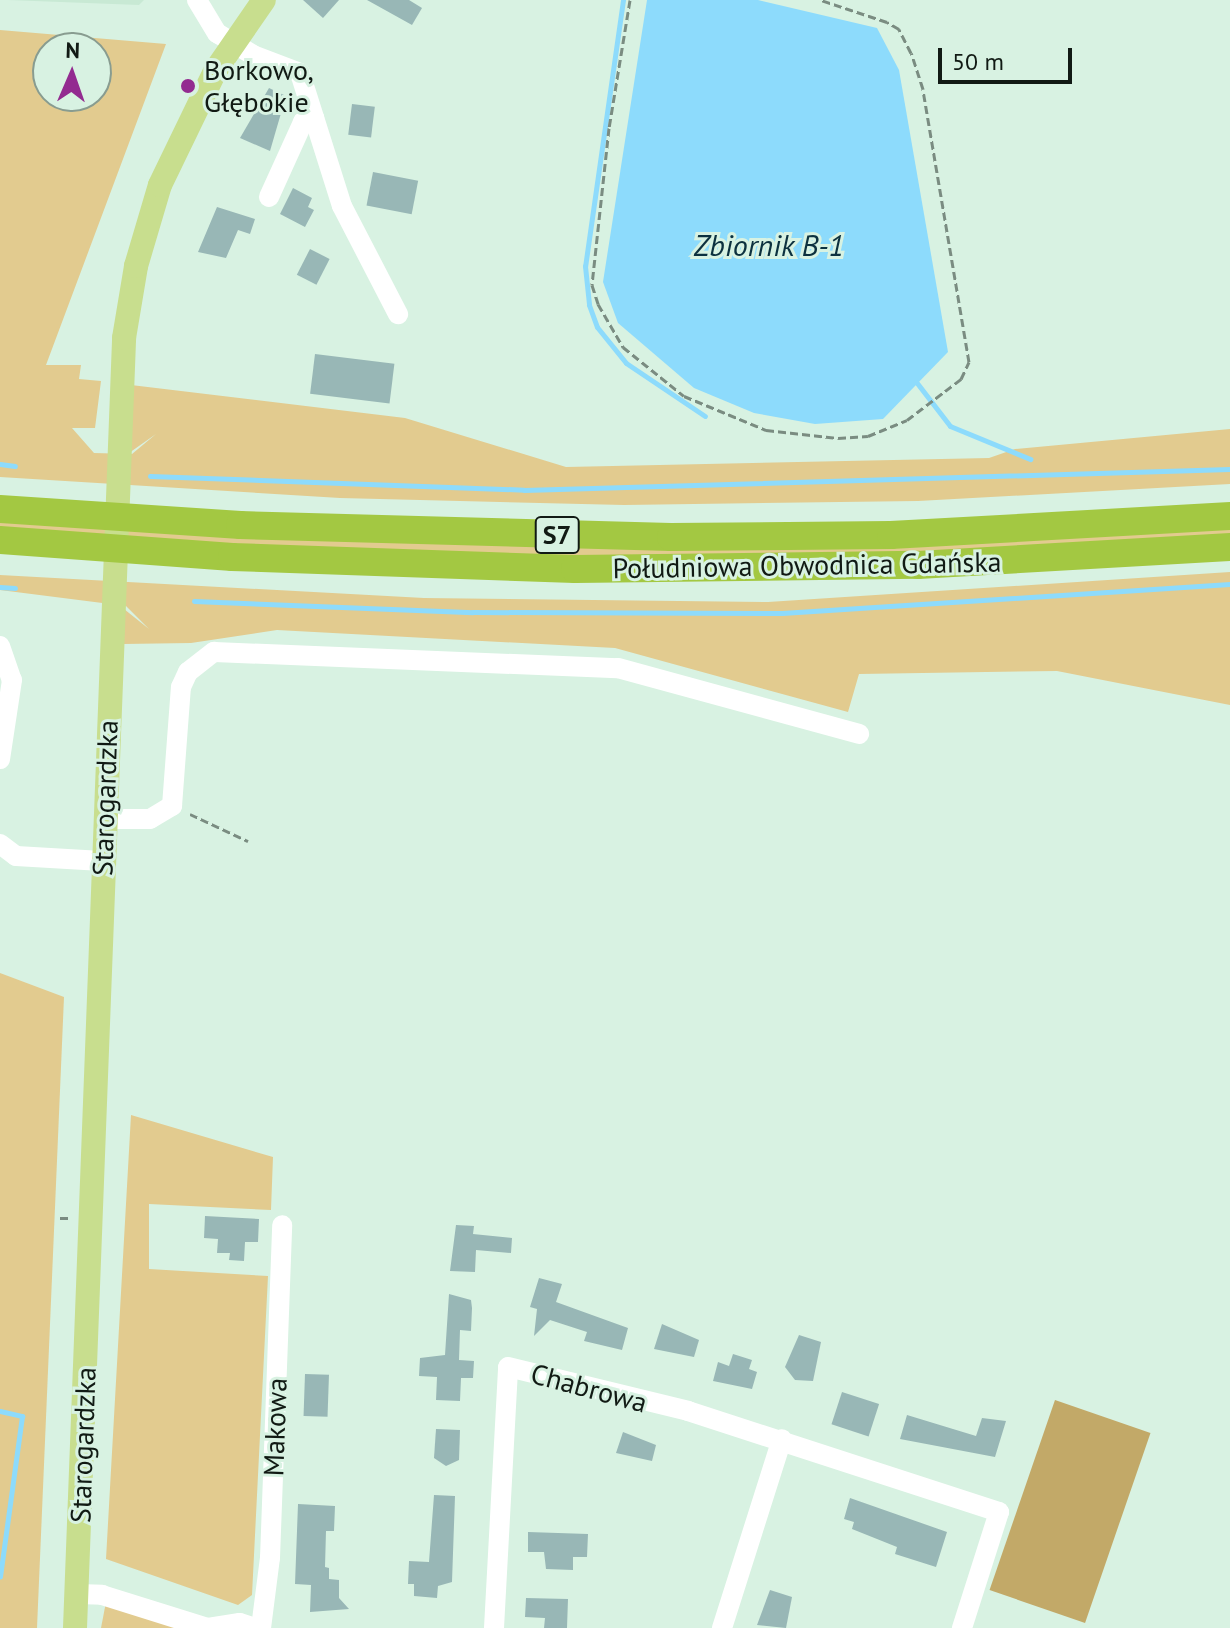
<!DOCTYPE html>
<meta charset="utf-8">
<style>
body{margin:0}
#map{position:relative;width:1230px;height:1628px;overflow:hidden;background:#d8f2e2;font-family:"PT Sans",sans-serif}
div>[style]{position:absolute}
[style*='--x']{left:calc(var(--x)*1px);top:calc(var(--y)*1px);width:calc(var(--w)*1px);rotate:calc(var(--a)*1deg)}
.built>*{inset:0;background:#c8e9d4}
.green>*{inset:0;background:#e2cb8f}
.forest>*{inset:0;background:#c2a968;transform-origin:0 0}
.water>*{inset:0;background:#8ddbfc}
.stream>*{height:5px;margin:-2.5px;padding:0 2.5px;transform-origin:2.5px;border-radius:2.5px;background:#8ddbfc}
.building>*{inset:0;background:#98b7b6;transform-origin:0 0}
.path>*{height:3px;margin-top:-1.5px;transform-origin:0;background:repeating-linear-gradient(90deg,#7a8c81 0 8px,transparent 0 12px)}
.minor>*{height:20px;margin:-10px;padding:0 10px;transform-origin:10px;border-radius:10px;background:#fff}
.major>*{height:24px;margin:-12px;padding:0 12px;transform-origin:12px;border-radius:12px;background:#c8de8e}
.highway>*{height:28px;margin:-14px;padding:0 14px;transform-origin:14px;border-radius:14px;background:#a3c842}
.dots>*{width:22px;height:22px;translate:-50% -50%;box-sizing:border-box;border:4px solid #d8f2e2;border-radius:50%}
span{translate:-50% -50%;white-space:nowrap;text-align:center;line-height:1.15;-webkit-text-stroke:6px #d8f2e2;paint-order:stroke}
.shield-label span{padding:2px 6px;background:#d8f2e2;border:2px solid;border-radius:6px;-webkit-text-stroke-width:0}
.shield-label{font-size:26px;color:#111a14;font-weight:700}
.poi-label{font-size:28px;color:#111a14}
.left{translate:0 -50%;text-align:left}
.street-label{font-size:28px;color:#111a14}
.water-label{font-size:30px;color:#0c313f;font-style:italic}
.north{position:absolute;left:32px;top:32px;width:80px;height:80px;box-sizing:border-box;background:#d8f2e2;border:2px solid #889c90;border-radius:50%;rotate:2deg;font-size:22px;font-weight:700;line-height:32px;text-align:center;color:#111a14}
.north::after{content:'';display:block;margin:auto;width:28px;height:36px;background:#932b90;clip-path:polygon(50% 0,100% 100%,50% 72%,0 100%)}
.scale{position:absolute;left:938px;top:48px;width:134px;height:36px;box-sizing:border-box;border:4px solid #111a14;border-top:0;padding-left:10px;font-size:24px;line-height:28px;white-space:nowrap;color:#111a14;-webkit-text-stroke:6px #d8f2e2;paint-order:stroke}
</style>
<div id="map">
<div class="built">
<i style="clip-path:polygon(8px 0,144px 0,139px 5px)"></i>
</div>
<div class="green">
<i style="clip-path:polygon(evenodd,0 30px,166px 44px,46px 365px,81px 365px,79px 379px,101px 381px,95px 428px,72px 428px,94px 453px,132px 454px,156px 434px,129px 453px,131px 385px,405px 418px,566px 467px,989px 458px,1015px 449px,1230px 429px,1230px 484px,918px 501px,624px 505px,340px 498px,0 477px,0 30px,48px 48px,96px 48px,96px 96px,48px 96px,48px 48px)"></i>
<i style="clip-path:polygon(0 520px,1230px 526px,1230px 539px,991px 553px,547px 559px,0 532px)"></i>
<i style="clip-path:polygon(1230px 572px,1230px 705px,1057px 671px,859px 674px,848px 712px,615px 648px,277px 630px,191px 643px,123px 644px,124px 609px,149px 629px,126px 606px,0 590px,0 575px,424px 598px,768px 602px)"></i>
<i style="clip-path:polygon(0 973px,64px 997px,37px 1628px,0 1628px)"></i>
<i style="clip-path:polygon(131px 1115px,273px 1157px,271px 1210px,149px 1204px,149px 1269px,268px 1276px,252px 1595px,238px 1605px,106px 1559px)"></i>
<i style="clip-path:polygon(106px 1602px,186px 1628px,101px 1628px)"></i>
</div>
<div class="forest">
<i style="left:1055px;top:1400px;width:101px;height:201px;rotate:19deg"></i>
</div>
<div class="water">
<i style="clip-path:polygon(647px 0,758px 0,877px 28px,899px 70px,948px 352px,883px 419px,815px 424px,754px 413px,694px 388px,618px 323px,603px 282px)"></i>
</div>
<div class="stream">
<i style="--x:623;--y:0;--w:269;--a:98.1"></i>
<i style="--x:585;--y:266;--w:39;--a:84"></i>
<i style="--x:589;--y:305;--w:23;--a:70"></i>
<i style="--x:597;--y:327;--w:46;--a:51.1"></i>
<i style="--x:626;--y:363;--w:95;--a:33.9"></i>
<i style="--x:917;--y:383;--w:54;--a:52.5"></i>
<i style="--x:950;--y:426;--w:87;--a:22.4"></i>
<i style="--x:0;--y:464;--w:15;--a:8"></i>
<i style="--x:150;--y:476;--w:374;--a:2.1"></i>
<i style="--x:524;--y:490;--w:706;--a:-1.7"></i>
<i style="--x:0;--y:587;--w:15;--a:4"></i>
<i style="--x:194;--y:601;--w:279;--a:2.3"></i>
<i style="--x:473;--y:612;--w:309;--a:0.2"></i>
<i style="--x:782;--y:613;--w:449;--a:-3.7"></i>
<i style="--x:0;--y:1411;--w:23;--a:13"></i>
<i style="--x:22;--y:1416;--w:162;--a:97.8"></i>
</div>
<div class="building">
<i style="clip-path:polygon(303px 0,339px 0,323px 18px)"></i>
<i style="clip-path:polygon(367px 0,409px 0,422px 8px,412px 25px)"></i>
<i style="clip-path:polygon(269px 88px,286px 96px,270px 151px,240px 138px)"></i>
<i style="left:352px;top:104px;width:23px;height:31px;rotate:7deg"></i>
<i style="left:373px;top:172px;width:46px;height:34px;rotate:11deg"></i>
<i style="clip-path:polygon(293px 188px,312px 198px,308px 207px,314px 210px,305px 227px,280px 214px)"></i>
<i style="clip-path:polygon(217px 207px,255px 219px,250px 234px,238px 230px,226px 258px,198px 252px)"></i>
<i style="left:310px;top:249px;width:22px;height:29px;rotate:27deg"></i>
<i style="left:315px;top:354px;width:80px;height:40px;rotate:7deg"></i>
<i style="clip-path:polygon(205px 1216px,259px 1219px,258px 1242px,245px 1242px,244px 1261px,229px 1260px,230px 1253px,217px 1253px,218px 1239px,204px 1238px)"></i>
<i style="clip-path:polygon(456px 1225px,474px 1226px,473px 1234px,512px 1238px,511px 1253px,476px 1250px,475px 1272px,450px 1271px)"></i>
<i style="clip-path:polygon(539px 1278px,562px 1284px,556px 1302px,628px 1328px,622px 1350px,584px 1341px,587px 1332px,550px 1320px,534px 1336px,537px 1309px,530px 1307px)"></i>
<i style="clip-path:polygon(449px 1294px,471px 1300px,472px 1308px,471px 1331px,460px 1330px,459px 1360px,474px 1361px,473px 1378px,461px 1378px,460px 1401px,436px 1400px,437px 1377px,419px 1376px,420px 1358px,445px 1355px)"></i>
<i style="clip-path:polygon(662px 1324px,699px 1340px,694px 1357px,654px 1349px)"></i>
<i style="clip-path:polygon(799px 1335px,821px 1342px,813px 1381px,795px 1380px,785px 1367px)"></i>
<i style="clip-path:polygon(733px 1354px,752px 1360px,749px 1369px,757px 1372px,752px 1389px,713px 1381px,718px 1362px,729px 1366px)"></i>
<i style="left:305px;top:1374px;width:24px;height:42px;rotate:2deg"></i>
<i style="left:842px;top:1392px;width:39px;height:34px;rotate:18deg"></i>
<i style="clip-path:polygon(907px 1415px,976px 1436px,982px 1418px,1006px 1421px,995px 1457px,900px 1439px)"></i>
<i style="clip-path:polygon(436px 1429px,460px 1430px,459px 1460px,446px 1466px,434px 1458px)"></i>
<i style="clip-path:polygon(623px 1432px,656px 1445px,652px 1461px,616px 1453px)"></i>
<i style="clip-path:polygon(434px 1495px,455px 1496px,452px 1582px,438px 1586px,437px 1598px,414px 1596px,414px 1584px,408px 1584px,409px 1561px,429px 1562px)"></i>
<i style="clip-path:polygon(850px 1498px,947px 1532px,936px 1567px,895px 1554px,897px 1547px,852px 1529px,854px 1522px,844px 1519px)"></i>
<i style="clip-path:polygon(298px 1504px,335px 1506px,334px 1531px,326px 1531px,325px 1567px,329px 1568px,329px 1579px,339px 1580px,339px 1598px,349px 1609px,310px 1612px,311px 1585px,295px 1584px)"></i>
<i style="clip-path:polygon(528px 1532px,588px 1534px,587px 1557px,573px 1557px,573px 1570px,546px 1569px,544px 1552px,528px 1552px)"></i>
<i style="clip-path:polygon(770px 1590px,792px 1597px,786px 1628px,757px 1625px)"></i>
<i style="clip-path:polygon(526px 1598px,568px 1599px,567px 1628px,544px 1628px,545px 1618px,525px 1617px)"></i>
</div>
<div class="path">
<i style="--x:630;--y:0;--w:130;--a:99.3"></i>
<i style="--x:609;--y:128;--w:158;--a:96.2"></i>
<i style="--x:592;--y:285;--w:20;--a:72"></i>
<i style="--x:598;--y:304;--w:50;--a:59.8"></i>
<i style="--x:623;--y:347;--w:78;--a:38.8"></i>
<i style="--x:684;--y:396;--w:89;--a:22.5"></i>
<i style="--x:766;--y:430;--w:72;--a:6.3"></i>
<i style="--x:838;--y:438;--w:30;--a:-4"></i>
<i style="--x:868;--y:436;--w:42;--a:-22.3"></i>
<i style="--x:907;--y:420;--w:68;--a:-37.2"></i>
<i style="--x:961;--y:379;--w:19;--a:-65"></i>
<i style="--x:969;--y:362;--w:277;--a:-99.6"></i>
<i style="--x:923;--y:89;--w:38;--a:-108"></i>
<i style="--x:911;--y:53;--w:27;--a:-117"></i>
<i style="--x:899;--y:29;--w:14;--a:-150"></i>
<i style="--x:887;--y:22;--w:70;--a:-161.6"></i>
<i style="--x:190;--y:814;--w:64;--a:25"></i>
<i style="--x:60;--y:1218;--w:11;--a:0"></i>
</div>
<div class="minor">
<i style="--x:197;--y:0;--w:39;--a:59"></i>
<i style="--x:217;--y:33;--w:42;--a:31.4"></i>
<i style="--x:253;--y:55;--w:50;--a:21"></i>
<i style="--x:300;--y:73;--w:139;--a:72.5"></i>
<i style="--x:342;--y:206;--w:122;--a:62.6"></i>
<i style="--x:269;--y:197;--w:82;--a:-65.6"></i>
<i style="--x:303;--y:122;--w:12;--a:-20"></i>
<i style="--x:0;--y:646;--w:36;--a:71"></i>
<i style="--x:12;--y:680;--w:80;--a:98.6"></i>
<i style="--x:104;--y:819;--w:46;--a:0"></i>
<i style="--x:150;--y:819;--w:26;--a:-31"></i>
<i style="--x:172;--y:806;--w:119;--a:-85.7"></i>
<i style="--x:181;--y:687;--w:17;--a:-65"></i>
<i style="--x:188;--y:672;--w:33;--a:-38"></i>
<i style="--x:214;--y:652;--w:404;--a:2.3"></i>
<i style="--x:618;--y:668;--w:250;--a:15.3"></i>
<i style="--x:0;--y:844;--w:20;--a:37"></i>
<i style="--x:16;--y:856;--w:86;--a:3.3"></i>
<i style="--x:78;--y:1594;--w:24;--a:2"></i>
<i style="--x:102;--y:1595;--w:110;--a:17.4"></i>
<i style="--x:208;--y:1628;--w:32;--a:-9"></i>
<i style="--x:240;--y:1623;--w:16;--a:18"></i>
<i style="--x:261;--y:1628;--w:71;--a:-82.7"></i>
<i style="--x:270;--y:1558;--w:333;--a:-87.9"></i>
<i style="--x:494;--y:1628;--w:261;--a:-86.9"></i>
<i style="--x:508;--y:1367;--w:185;--a:13.7"></i>
<i style="--x:688;--y:1411;--w:327;--a:18"></i>
<i style="--x:999;--y:1512;--w:122;--a:107.7"></i>
<i style="--x:722;--y:1628;--w:198;--a:-72.4"></i>
</div>
<div class="major">
<i style="--x:75;--y:1628;--w:1291;--a:-87.82"></i>
<i style="--x:124;--y:338;--w:73;--a:-80.5"></i>
<i style="--x:136;--y:266;--w:84;--a:-73.5"></i>
<i style="--x:160;--y:185;--w:127;--a:-64.2"></i>
<i style="--x:215;--y:71;--w:86;--a:-55.4"></i>
</div>
<div class="highway">
<i style="--x:0;--y:509;--w:241;--a:3.8"></i>
<i style="--x:240;--y:525;--w:431;--a:1.6"></i>
<i style="--x:671;--y:537;--w:220;--a:-0.5"></i>
<i style="--x:891;--y:535;--w:340;--a:-3.2"></i>
<i style="--x:0;--y:540;--w:233;--a:4.2"></i>
<i style="--x:232;--y:557;--w:343;--a:2"></i>
<i style="--x:575;--y:569;--w:343;--a:-0.7"></i>
<i style="--x:918;--y:565;--w:313;--a:-3.3"></i>
</div>
<div class="dots">
<i style="left:188px;top:86px;background:#932b90"></i>
</div>
<div class="shield-label">
<span style="left:557px;top:535px">S7</span>
</div>
<div class="poi-label">
<span class="left" style="left:204px;top:86px">Borkowo,<br>Głębokie</span>
</div>
<div class="street-label">
<span style="left:807px;top:565px;rotate:-1deg">Południowa Obwodnica Gdańska</span>
<span style="left:105px;top:798px;rotate:-88deg">Starogardzka</span>
<span style="left:589px;top:1388px;rotate:15deg">Chabrowa</span>
<span style="left:275px;top:1427px;rotate:-88deg">Makowa</span>
<span style="left:83px;top:1445px;rotate:-88deg">Starogardzka</span>
</div>
<div class="water-label">
<span style="left:769px;top:245px">Zbiornik B-1</span>
</div>
<div class="north">N</div>
<div class="scale">50 m</div>
</div>
